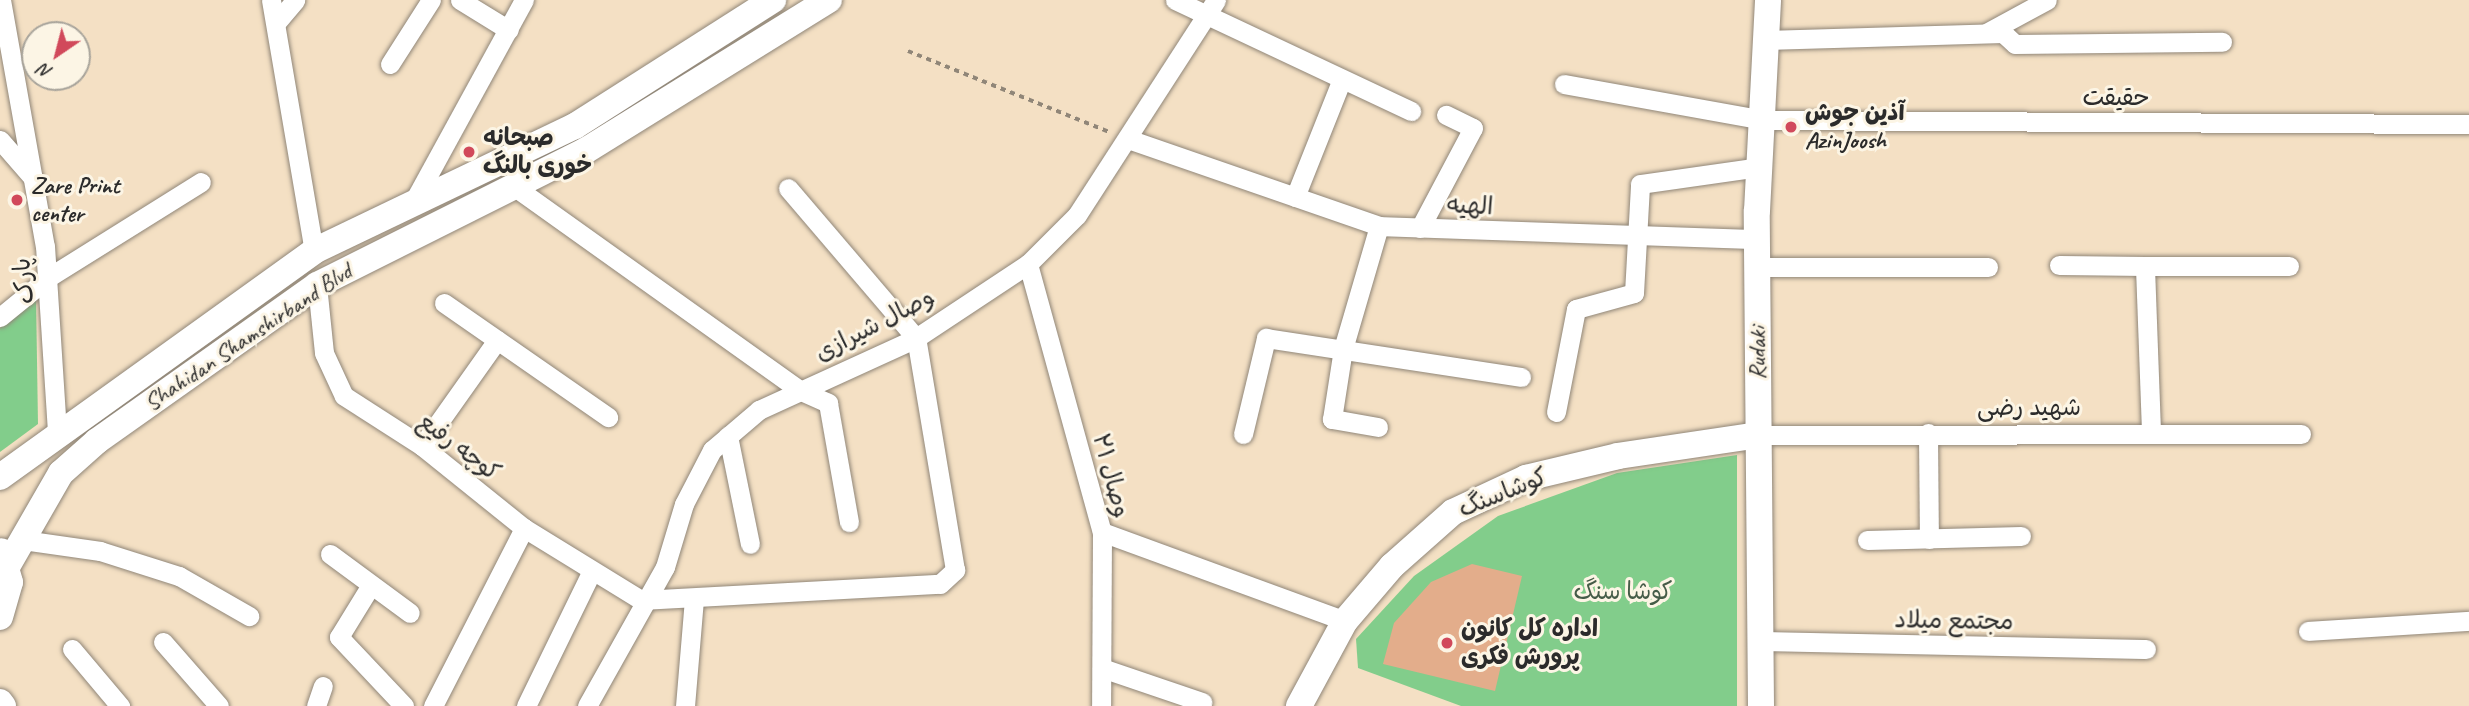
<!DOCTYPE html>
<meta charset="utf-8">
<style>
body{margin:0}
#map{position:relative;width:2469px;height:706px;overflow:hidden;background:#f4e0c4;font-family:Caveat,"Playpen Sans Arabic",sans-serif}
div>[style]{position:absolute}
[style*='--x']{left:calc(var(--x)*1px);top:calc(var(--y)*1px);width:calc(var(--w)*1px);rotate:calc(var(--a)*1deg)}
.green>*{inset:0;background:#82cd8b}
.building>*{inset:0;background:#e3ad8b}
.path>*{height:3.5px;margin-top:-1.75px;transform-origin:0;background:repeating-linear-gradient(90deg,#908678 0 5px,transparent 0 10px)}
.roads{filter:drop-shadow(0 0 2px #908678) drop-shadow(0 0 2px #908678)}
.street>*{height:19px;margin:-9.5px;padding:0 9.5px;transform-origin:9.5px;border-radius:9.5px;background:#fff}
.secondary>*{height:26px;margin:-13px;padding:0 13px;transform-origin:13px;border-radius:13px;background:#fff}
.dots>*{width:19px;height:19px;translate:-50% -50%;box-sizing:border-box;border:4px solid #fcf5e5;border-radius:50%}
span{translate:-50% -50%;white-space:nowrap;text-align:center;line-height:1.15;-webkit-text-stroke:6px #fcf5e5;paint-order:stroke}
.street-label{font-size:24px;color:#2b2b2b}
.poi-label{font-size:24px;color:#2b2b2b;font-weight:700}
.left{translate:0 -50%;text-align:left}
.park-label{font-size:24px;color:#455c48}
.north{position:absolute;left:21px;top:21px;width:70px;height:70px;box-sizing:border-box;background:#fcf5e5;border:2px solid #a8a49b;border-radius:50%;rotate:215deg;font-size:19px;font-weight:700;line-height:28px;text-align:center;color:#2b2b2b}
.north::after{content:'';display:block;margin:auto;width:24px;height:32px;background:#d1495b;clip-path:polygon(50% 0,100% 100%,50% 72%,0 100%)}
</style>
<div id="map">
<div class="green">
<i style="clip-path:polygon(36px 297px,38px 424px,0 452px,0 328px)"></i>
<i style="clip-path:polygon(1737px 455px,1737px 706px,1461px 706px,1358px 668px,1356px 639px,1414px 576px,1498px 516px,1617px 473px)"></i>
</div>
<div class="building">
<i style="clip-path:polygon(1472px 564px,1522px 576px,1495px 691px,1383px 664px,1394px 623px,1431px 582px)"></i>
</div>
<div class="path">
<i style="--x:908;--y:51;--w:218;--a:21.9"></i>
</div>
<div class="roads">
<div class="street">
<i style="--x:1;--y:0;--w:250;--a:79.9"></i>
<i style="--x:45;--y:246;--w:188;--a:86.3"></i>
<i style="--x:271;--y:0;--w:255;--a:80.3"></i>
<i style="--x:460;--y:0;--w:57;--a:31.5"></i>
<i style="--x:1175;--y:0;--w:261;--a:25.2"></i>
<i style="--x:276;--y:23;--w:30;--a:-50"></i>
<i style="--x:1986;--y:33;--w:69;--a:-28.4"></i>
<i style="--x:1765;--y:40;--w:238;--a:-1.7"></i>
<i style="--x:2003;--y:33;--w:16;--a:43"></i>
<i style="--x:2015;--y:44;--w:207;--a:-0.6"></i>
<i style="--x:390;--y:64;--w:76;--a:-57.4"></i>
<i style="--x:1564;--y:84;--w:203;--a:10.2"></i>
<i style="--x:1764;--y:120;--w:705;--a:0.33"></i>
<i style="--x:1128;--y:139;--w:266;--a:19.1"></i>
<i style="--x:0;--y:140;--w:52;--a:48.9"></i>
<i style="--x:512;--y:185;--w:353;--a:35.5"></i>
<i style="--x:799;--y:390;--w:32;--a:24"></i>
<i style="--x:828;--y:403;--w:121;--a:80"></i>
<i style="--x:1295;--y:197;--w:127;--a:-68.3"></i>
<i style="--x:415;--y:199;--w:227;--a:-61.3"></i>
<i style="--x:1420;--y:228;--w:113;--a:-62.1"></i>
<i style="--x:1473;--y:128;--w:30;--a:-154"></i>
<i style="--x:1028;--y:264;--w:278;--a:74.6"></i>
<i style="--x:1102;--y:532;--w:174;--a:90.3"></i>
<i style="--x:2059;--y:265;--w:86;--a:0.7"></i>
<i style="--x:1758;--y:267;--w:230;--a:0"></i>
<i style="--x:317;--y:285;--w:68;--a:84.1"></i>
<i style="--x:324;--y:353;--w:47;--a:65.1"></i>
<i style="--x:344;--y:396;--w:93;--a:32.7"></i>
<i style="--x:422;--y:446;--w:131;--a:38.8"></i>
<i style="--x:524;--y:528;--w:137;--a:31.6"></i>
<i style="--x:641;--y:600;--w:299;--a:-3.1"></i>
<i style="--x:940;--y:584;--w:21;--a:-43"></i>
<i style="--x:955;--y:570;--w:235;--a:-99.5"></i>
<i style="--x:916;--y:338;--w:197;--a:-130.5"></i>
<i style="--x:444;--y:303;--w:200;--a:34.8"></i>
<i style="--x:0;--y:317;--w:63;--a:-39.2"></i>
<i style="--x:49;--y:277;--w:179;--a:-32"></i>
<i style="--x:1556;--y:412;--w:105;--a:-79"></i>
<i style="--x:1576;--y:309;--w:60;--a:-15.4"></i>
<i style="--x:1634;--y:293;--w:109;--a:-86.8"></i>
<i style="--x:1640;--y:184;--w:121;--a:-8.1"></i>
<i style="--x:1378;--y:427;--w:47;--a:-170.1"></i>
<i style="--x:1332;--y:419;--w:71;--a:-81.1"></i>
<i style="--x:1343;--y:349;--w:128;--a:-73.7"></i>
<i style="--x:1379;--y:226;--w:378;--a:2"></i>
<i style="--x:2151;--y:431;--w:165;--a:-92.1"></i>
<i style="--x:2145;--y:266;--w:144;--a:0"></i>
<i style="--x:1928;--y:433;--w:106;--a:89.5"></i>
<i style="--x:1243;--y:434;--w:99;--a:-76.5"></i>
<i style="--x:1266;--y:338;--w:258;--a:8.7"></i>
<i style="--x:1758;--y:435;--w:543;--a:-0.11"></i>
<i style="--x:728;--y:436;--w:110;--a:78.5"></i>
<i style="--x:422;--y:446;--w:130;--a:-54.7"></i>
<i style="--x:1102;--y:532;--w:259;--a:20.1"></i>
<i style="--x:23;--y:540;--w:78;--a:8.1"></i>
<i style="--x:100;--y:551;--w:83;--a:17.6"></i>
<i style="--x:179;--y:576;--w:81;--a:29.7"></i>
<i style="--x:1867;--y:540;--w:154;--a:-1.5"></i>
<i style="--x:330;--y:554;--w:99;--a:36.4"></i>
<i style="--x:371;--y:585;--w:61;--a:121.6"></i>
<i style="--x:339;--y:637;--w:95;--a:46.7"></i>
<i style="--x:2308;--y:631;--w:161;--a:-3.6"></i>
<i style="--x:1760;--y:641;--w:386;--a:1.2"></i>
<i style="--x:163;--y:642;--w:85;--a:48.8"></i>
<i style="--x:72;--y:649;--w:75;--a:49.9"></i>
<i style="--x:1102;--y:668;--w:106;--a:18.8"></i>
<i style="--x:316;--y:706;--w:21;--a:-71"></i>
<i style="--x:433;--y:706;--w:200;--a:-62.9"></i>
<i style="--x:526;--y:706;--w:148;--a:-64"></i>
<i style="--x:587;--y:706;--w:159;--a:-60.7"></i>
<i style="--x:665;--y:567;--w:66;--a:-73.2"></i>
<i style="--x:684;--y:504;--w:61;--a:-62.6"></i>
<i style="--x:712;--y:450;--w:62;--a:-40.4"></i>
<i style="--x:759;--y:410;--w:173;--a:-24.6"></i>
<i style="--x:916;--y:338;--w:134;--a:-33.5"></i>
<i style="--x:1028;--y:264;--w:69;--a:-45"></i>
<i style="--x:1077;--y:215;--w:256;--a:-57.1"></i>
<i style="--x:685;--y:706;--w:107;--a:-85.2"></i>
</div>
<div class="secondary">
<i style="--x:0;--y:477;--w:387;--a:-35.7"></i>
<i style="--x:314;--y:251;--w:289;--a:-25.6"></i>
<i style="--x:575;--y:126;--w:235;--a:-32.5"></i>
<i style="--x:8;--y:565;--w:106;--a:-60.1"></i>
<i style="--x:61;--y:473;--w:48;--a:-41.6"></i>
<i style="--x:97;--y:441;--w:270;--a:-35.3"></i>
<i style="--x:317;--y:285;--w:300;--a:-26.6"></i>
<i style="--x:585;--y:151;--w:287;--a:-31.8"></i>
<i style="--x:0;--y:617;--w:36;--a:-74"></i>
<i style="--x:10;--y:582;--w:32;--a:-106"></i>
<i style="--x:0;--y:702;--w:5;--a:53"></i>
<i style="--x:1299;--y:706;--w:97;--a:-61.6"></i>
<i style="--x:1345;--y:621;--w:72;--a:-49.5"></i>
<i style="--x:1392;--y:566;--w:81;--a:-41.5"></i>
<i style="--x:1453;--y:512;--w:81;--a:-25"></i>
<i style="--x:1526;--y:478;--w:95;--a:-13.4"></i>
<i style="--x:1618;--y:456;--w:142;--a:-8.5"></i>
<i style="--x:1761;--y:706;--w:495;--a:-90.5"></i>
<i style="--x:1757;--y:211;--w:211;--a:-87"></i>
</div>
</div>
<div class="dots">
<i style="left:1791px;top:127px;background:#d1495b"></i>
<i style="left:469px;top:152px;background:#d1495b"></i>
<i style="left:17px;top:200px;background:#d1495b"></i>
<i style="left:1447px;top:643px;background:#d1495b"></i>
</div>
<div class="street-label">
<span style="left:2116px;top:98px">حقیقت</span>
<span style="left:1470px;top:206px;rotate:3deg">الهیه</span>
<span style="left:24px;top:281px;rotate:-95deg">پارک</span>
<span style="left:875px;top:325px;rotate:-27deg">وصال شیرازی</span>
<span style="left:248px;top:337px;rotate:-34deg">Shahidan Shamshirband Blvd</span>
<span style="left:1758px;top:353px;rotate:-90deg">Rudaki</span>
<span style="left:2029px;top:408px">شهید رضی</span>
<span style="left:459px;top:447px;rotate:37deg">کوچه رفیع</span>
<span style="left:1111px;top:476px;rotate:75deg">وصال ۲۱</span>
<span style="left:1503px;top:493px;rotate:-22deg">کوشاسنگ</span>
<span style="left:1954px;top:621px;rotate:1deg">مجتمع میلاد</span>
</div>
<div class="poi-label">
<span class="left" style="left:1805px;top:127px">آذین جوش<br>AzinJoosh</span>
<span class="left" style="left:483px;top:152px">صبحانه<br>خوری بالنگ</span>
<span class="left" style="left:31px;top:200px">Zare Print<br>center</span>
<span class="left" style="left:1461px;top:643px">اداره کل کانون<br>پرورش فکری</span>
</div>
<div class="park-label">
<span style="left:1623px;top:592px">کوشا سنگ</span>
</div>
<div class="north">N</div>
</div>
